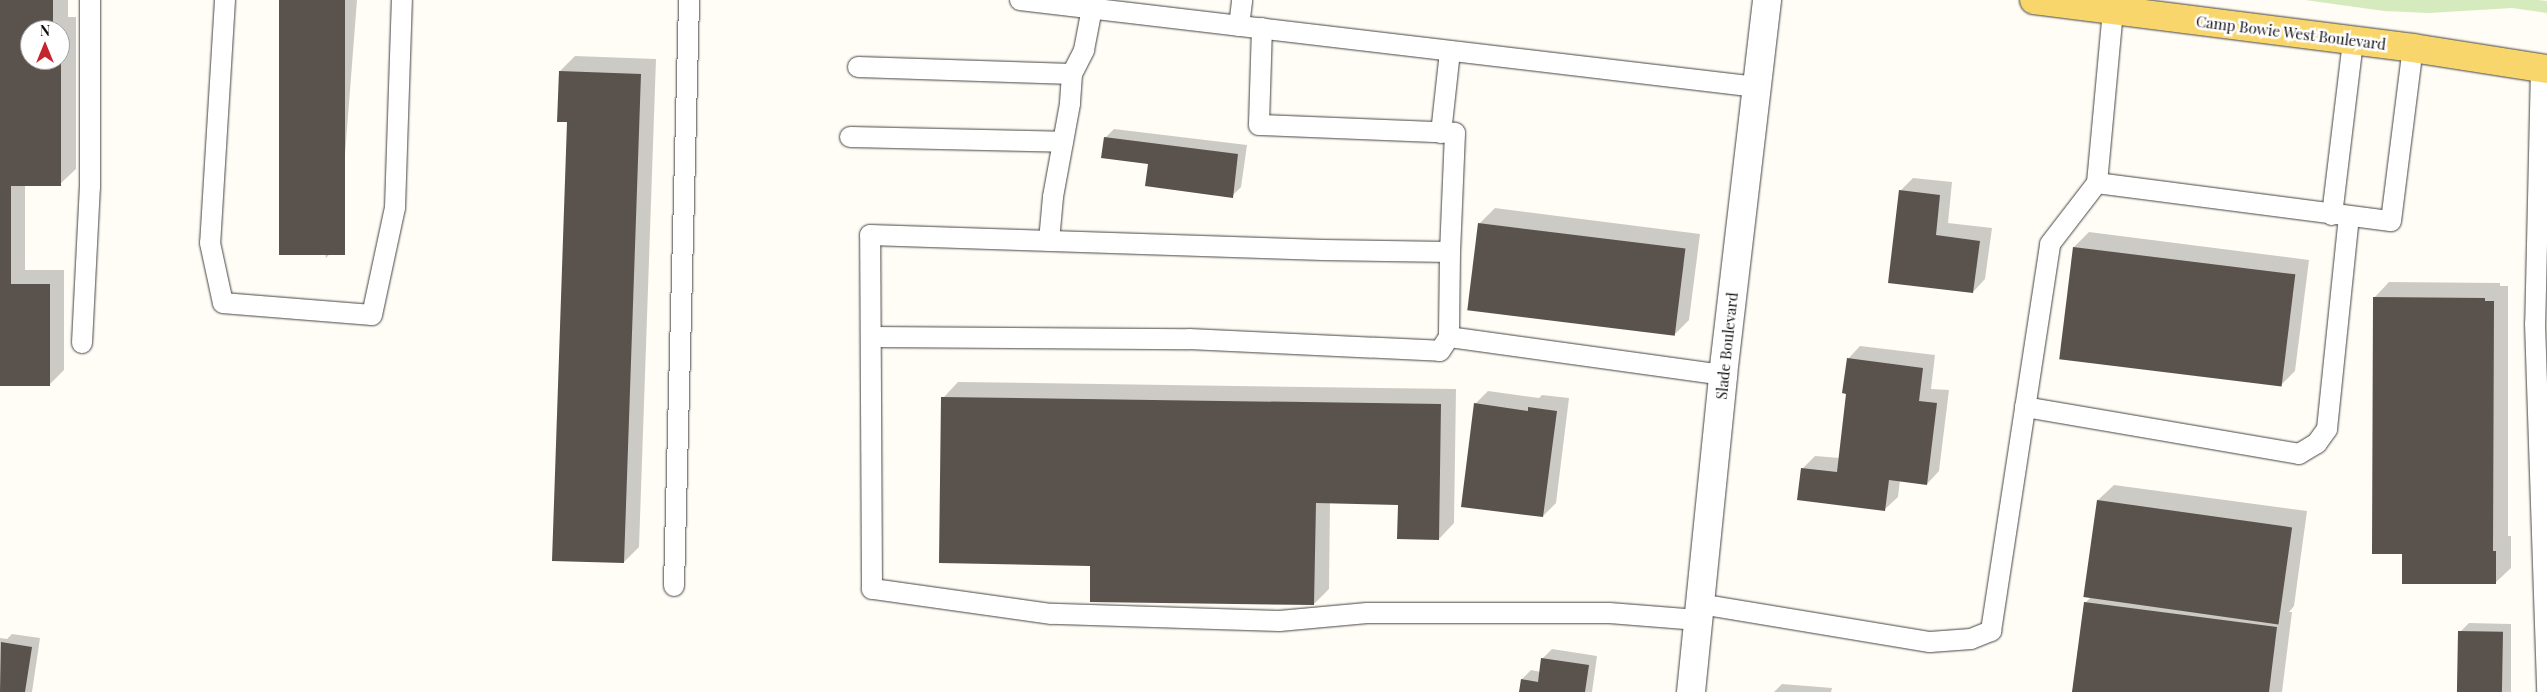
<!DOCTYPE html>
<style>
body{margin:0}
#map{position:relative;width:2547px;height:692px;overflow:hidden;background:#fffdf5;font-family:"Playfair Display",serif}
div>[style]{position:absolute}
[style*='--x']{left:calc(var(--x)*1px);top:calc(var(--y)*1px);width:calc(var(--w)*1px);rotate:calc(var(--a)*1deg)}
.green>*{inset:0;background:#d5ebbd}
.shadow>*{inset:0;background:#0003}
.building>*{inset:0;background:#5a524d;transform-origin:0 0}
.roads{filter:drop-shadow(0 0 1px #444) drop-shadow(0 0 1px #444)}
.lane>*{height:20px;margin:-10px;padding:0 10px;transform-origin:10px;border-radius:10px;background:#fff}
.street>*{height:28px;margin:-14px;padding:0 14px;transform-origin:14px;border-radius:14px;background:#fff}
.primary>*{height:28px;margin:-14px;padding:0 14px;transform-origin:14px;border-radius:14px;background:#f9d66b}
span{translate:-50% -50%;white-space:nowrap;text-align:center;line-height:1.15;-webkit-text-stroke:5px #fff;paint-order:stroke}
.street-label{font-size:15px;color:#111}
.north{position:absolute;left:20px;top:20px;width:50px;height:50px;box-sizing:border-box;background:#fff;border:1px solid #a0a0a0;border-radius:50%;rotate:0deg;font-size:14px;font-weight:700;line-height:20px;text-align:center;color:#111}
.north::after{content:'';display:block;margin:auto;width:18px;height:22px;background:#c4262e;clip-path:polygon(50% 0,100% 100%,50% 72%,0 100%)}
</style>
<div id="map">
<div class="green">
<i style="clip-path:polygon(2305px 0,2539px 0,2547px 1px,2547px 13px,2512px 8px,2429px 13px,2384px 11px)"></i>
</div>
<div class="shadow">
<i style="clip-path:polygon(evenodd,0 0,68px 0,68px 17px,76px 17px,76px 169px,60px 184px,25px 184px,25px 270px,64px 270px,64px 370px,49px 385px,0 385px,0 0,30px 30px,60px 30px,60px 60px,30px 60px,30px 30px)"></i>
<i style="clip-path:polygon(280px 0,357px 0,338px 245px,326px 258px)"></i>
<i style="clip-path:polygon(575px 56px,656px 59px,639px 547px,624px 562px,560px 71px)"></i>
<i style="clip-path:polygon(1114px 129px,1247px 145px,1241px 187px,1232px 196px,1149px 163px,1105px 138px)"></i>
<i style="clip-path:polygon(1913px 178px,1952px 182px,1948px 223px,1992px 228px,1985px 279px,1973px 292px,1901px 190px)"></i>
<i style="clip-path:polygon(1495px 208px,1700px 234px,1689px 320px,1674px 335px,1468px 309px,1480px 223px)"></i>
<i style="clip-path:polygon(2089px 232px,2309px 260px,2295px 371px,2280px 386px,2074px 247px)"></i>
<i style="clip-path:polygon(2389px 282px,2500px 283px,2500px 286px,2508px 286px,2508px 536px,2511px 536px,2511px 568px,2495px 583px,2404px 553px,2374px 298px)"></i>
<i style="clip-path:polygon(1860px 346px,1935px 355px,1931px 389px,1949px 390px,1939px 471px,1927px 484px,1900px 480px,1898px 497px,1885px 509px,1803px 468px,1815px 456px,1840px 458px,1847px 393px,1848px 359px)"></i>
<i style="clip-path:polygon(958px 382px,1456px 389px,1454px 523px,1439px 539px,1399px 503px,1330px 502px,1329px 589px,1314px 604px,1091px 565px,943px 398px)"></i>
<i style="clip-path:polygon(1488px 391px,1539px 398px,1542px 395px,1569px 398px,1556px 503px,1543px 516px,1475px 404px)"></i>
<i style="clip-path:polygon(2114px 485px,2307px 511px,2294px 606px,2289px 612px,2292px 612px,2282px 692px,2074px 692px,2085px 603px,2091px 597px,2098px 500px)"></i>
<i style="clip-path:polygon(2469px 623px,2511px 624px,2511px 692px,2459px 692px,2460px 632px)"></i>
<i style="clip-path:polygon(12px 634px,40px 638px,32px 692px,0 692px,0 638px,7px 639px)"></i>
<i style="clip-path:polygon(1552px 649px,1597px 656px,1592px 692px,1520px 692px,1522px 679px,1531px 670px,1541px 672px,1543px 658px)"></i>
<i style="clip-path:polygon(1782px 684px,1832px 688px,1831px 692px,1774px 692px)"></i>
</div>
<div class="building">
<i style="clip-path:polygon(0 0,53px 0,53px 30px,30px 30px,30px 60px,61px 60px,61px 186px,11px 186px,11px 284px,50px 284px,50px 386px,0 386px)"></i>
<i style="left:279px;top:0;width:66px;height:255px"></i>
<i style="clip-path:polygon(559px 71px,641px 74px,624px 563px,552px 561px,567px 122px,557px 122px)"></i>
<i style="clip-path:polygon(1104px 137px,1238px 154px,1233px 198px,1145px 186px,1148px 164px,1101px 158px)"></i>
<i style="clip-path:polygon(1899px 190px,1940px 195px,1936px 235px,1980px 241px,1973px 293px,1888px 283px)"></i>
<i style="left:1478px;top:223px;width:209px;height:88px;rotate:7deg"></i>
<i style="left:2073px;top:247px;width:224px;height:113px;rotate:7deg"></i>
<i style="clip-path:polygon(2373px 297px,2485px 298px,2485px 301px,2494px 301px,2493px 551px,2496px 551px,2496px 584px,2402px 584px,2402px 554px,2372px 554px)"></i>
<i style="clip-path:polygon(1847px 358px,1923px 368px,1919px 401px,1937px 403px,1927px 485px,1889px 480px,1885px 511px,1797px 500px,1801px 468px,1837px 472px,1846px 394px,1842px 393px)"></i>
<i style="clip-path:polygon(941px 397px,1441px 404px,1439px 540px,1397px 539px,1398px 505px,1316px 503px,1314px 605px,1090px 602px,1090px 566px,939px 563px)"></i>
<i style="clip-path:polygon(1474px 403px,1528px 411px,1528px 407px,1557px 411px,1543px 517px,1461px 507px)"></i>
<i style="left:2097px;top:500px;width:197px;height:98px;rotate:8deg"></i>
<i style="clip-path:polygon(2084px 602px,2277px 627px,2269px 692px,2072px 692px)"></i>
<i style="left:2458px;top:631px;width:45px;height:61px;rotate:1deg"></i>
<i style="clip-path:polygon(1px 642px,32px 647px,25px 692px,0 692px)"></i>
<i style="clip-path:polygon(1541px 658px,1589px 665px,1585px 692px,1519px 692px,1521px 679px,1538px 682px)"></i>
</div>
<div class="roads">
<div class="lane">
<i style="--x:225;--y:0;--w:243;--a:93.5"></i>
<i style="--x:210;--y:243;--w:61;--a:77.8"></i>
<i style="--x:223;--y:303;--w:149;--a:4.6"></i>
<i style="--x:372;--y:315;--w:109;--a:-77.9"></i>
<i style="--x:395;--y:208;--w:208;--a:-88.1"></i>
<i style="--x:1020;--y:0;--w:742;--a:6.73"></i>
<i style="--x:1239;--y:26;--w:26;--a:-83"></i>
<i style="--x:1262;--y:28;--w:97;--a:91.8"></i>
<i style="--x:1259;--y:125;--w:196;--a:2.3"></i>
<i style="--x:1455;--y:133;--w:119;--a:92.4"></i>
<i style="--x:858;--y:67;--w:214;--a:1.9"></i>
<i style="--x:1072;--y:74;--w:30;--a:94"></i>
<i style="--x:1070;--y:104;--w:95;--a:100.4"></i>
<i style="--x:1053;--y:197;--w:44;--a:95.2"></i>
<i style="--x:2541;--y:68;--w:255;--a:91.3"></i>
<i style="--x:2535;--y:323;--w:369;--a:88.1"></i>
<i style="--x:1072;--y:74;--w:27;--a:-63"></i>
<i style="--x:1084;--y:50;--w:43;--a:-79.2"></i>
<i style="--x:1441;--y:133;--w:82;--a:-83.7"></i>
<i style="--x:850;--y:137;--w:213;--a:1.3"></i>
<i style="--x:2097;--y:183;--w:296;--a:7.4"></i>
<i style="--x:2391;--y:221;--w:174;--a:-82.8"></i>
<i style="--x:2332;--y:215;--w:175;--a:-83.1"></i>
<i style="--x:872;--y:337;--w:317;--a:0.4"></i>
<i style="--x:1189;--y:339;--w:251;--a:2.7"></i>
<i style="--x:1440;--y:351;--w:17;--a:-57"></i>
<i style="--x:82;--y:343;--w:156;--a:-87.1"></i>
<i style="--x:90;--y:187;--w:187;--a:-90"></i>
<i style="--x:2025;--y:407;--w:278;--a:9.7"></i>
<i style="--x:2299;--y:454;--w:21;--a:-31"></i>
<i style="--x:2317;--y:443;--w:17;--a:-54"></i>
<i style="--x:2327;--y:429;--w:213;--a:-84.1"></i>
<i style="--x:674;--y:586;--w:586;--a:-88.53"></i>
<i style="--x:1700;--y:604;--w:233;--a:9.4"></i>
<i style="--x:1930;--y:642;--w:41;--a:-4.2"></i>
<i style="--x:1971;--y:639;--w:22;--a:-22"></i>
<i style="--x:1991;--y:631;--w:391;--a:-81.3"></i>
<i style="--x:2050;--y:244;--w:77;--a:-52.4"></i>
<i style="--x:2097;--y:183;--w:174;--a:-84.7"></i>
<i style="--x:1698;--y:620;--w:89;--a:-175.5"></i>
<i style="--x:1609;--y:613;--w:242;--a:180"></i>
<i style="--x:1367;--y:613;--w:88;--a:174.8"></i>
<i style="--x:1279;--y:621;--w:228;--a:-178.2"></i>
<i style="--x:1051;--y:614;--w:181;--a:-172"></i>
<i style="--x:872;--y:589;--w:354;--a:-90.3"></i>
<i style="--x:870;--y:235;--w:453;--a:1.9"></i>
<i style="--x:1323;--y:250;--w:127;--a:0.9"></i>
<i style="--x:1450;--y:252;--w:85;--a:90.7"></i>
<i style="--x:1449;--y:337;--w:277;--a:7.9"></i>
</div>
<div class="street">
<i style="--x:1691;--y:692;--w:319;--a:-84.2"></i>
<i style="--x:1723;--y:375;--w:378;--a:-83.3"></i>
</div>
<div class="primary">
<i style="--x:2034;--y:0;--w:382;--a:7.2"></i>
<i style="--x:2413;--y:48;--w:136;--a:8.9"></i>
</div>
</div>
<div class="street-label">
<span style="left:2291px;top:33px;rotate:7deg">Camp Bowie West Boulevard</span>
<span style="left:1727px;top:346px;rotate:-84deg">Slade Boulevard</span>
</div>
<div class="north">N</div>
</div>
